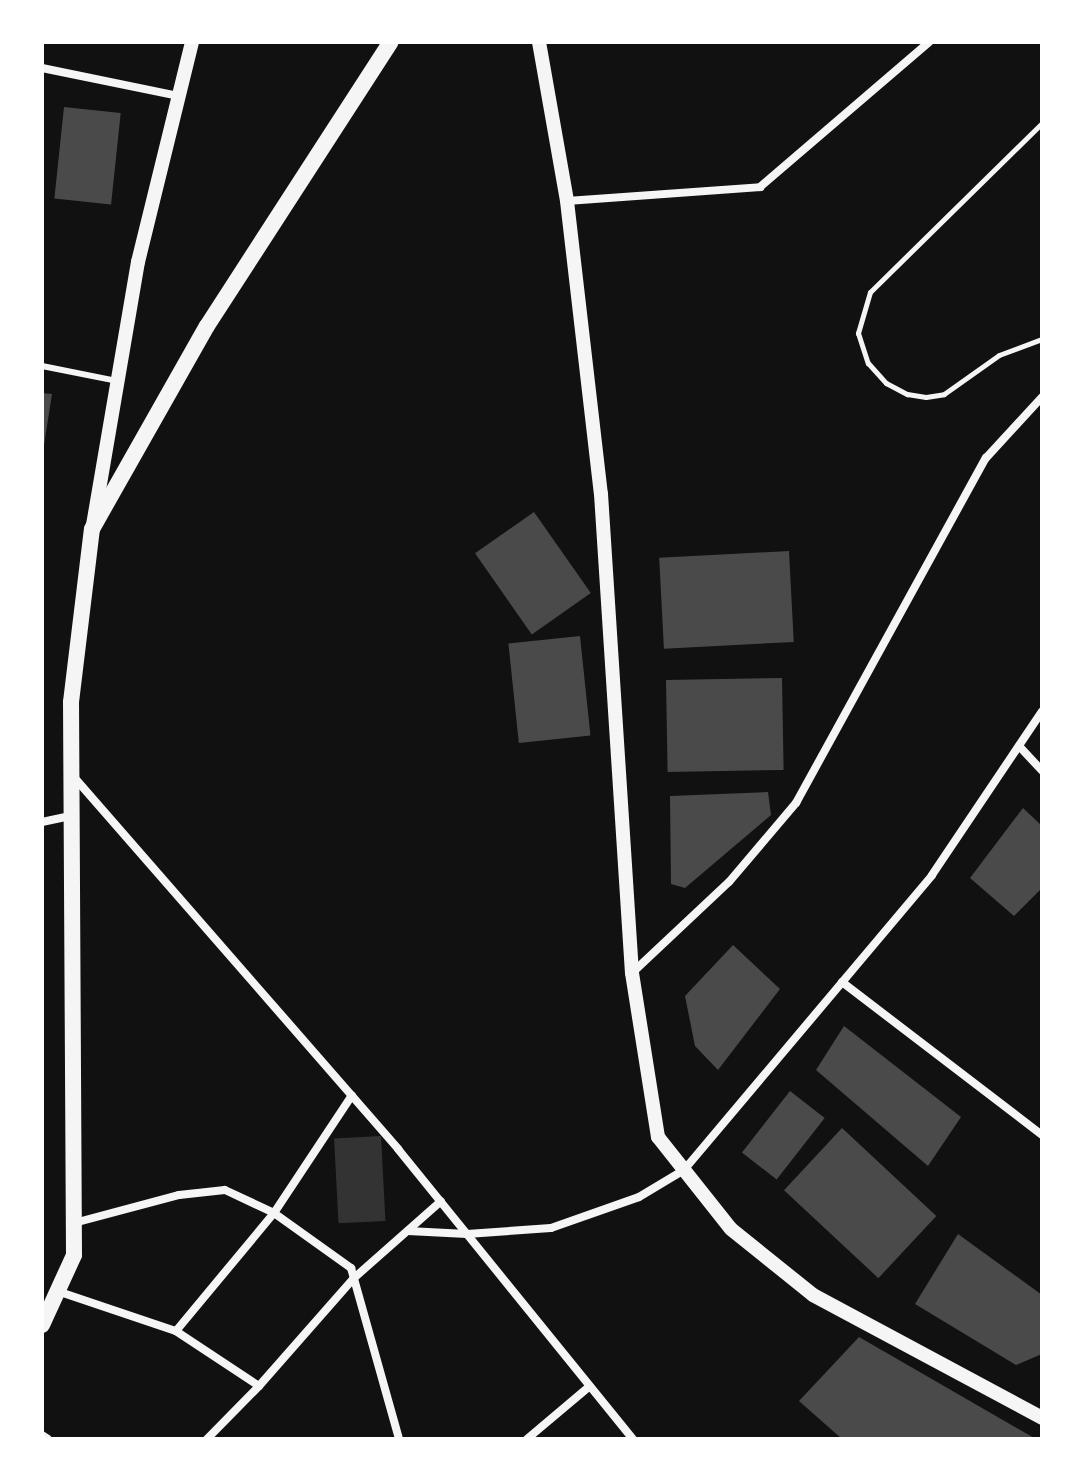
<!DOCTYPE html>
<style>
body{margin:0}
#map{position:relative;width:1084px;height:1481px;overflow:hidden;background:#111;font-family:Helvetica,sans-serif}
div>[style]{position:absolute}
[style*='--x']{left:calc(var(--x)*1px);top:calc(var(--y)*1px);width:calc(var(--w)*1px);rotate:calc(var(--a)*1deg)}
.water>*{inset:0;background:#333;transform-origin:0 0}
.building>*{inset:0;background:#4a4a4a;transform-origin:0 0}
.path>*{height:5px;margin:-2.5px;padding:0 2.5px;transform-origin:2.5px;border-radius:2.5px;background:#f5f5f5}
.service>*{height:6px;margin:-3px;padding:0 3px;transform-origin:3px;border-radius:3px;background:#f5f5f5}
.minor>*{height:8px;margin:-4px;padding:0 4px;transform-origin:4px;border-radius:4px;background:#f5f5f5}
.tertiary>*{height:14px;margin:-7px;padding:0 7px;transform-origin:7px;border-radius:7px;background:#f5f5f5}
.secondary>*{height:16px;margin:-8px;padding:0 8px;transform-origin:8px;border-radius:8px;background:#f5f5f5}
span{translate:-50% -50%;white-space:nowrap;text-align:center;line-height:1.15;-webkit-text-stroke:8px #fff;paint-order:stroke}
.frame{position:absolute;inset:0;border:44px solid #fff;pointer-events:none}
</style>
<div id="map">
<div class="water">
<i style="left:381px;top:1136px;width:85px;height:47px;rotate:87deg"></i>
</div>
<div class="building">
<i style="left:64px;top:107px;width:57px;height:92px;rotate:6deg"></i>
<i style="clip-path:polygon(42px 393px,52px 394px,44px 445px,42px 445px)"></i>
<i style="left:534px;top:512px;width:99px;height:72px;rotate:55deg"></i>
<i style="left:789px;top:551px;width:91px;height:130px;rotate:87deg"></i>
<i style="left:580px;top:636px;width:100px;height:72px;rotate:84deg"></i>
<i style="left:782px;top:678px;width:92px;height:116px;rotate:89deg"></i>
<i style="clip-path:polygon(768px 792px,771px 815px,685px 888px,671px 884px,670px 796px)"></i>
<i style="clip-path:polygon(1023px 808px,1042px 826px,1042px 888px,1014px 916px,970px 878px)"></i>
<i style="clip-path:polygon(733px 945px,780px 989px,718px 1070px,695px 1046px,685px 996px)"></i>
<i style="clip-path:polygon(844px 1026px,961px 1117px,928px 1166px,816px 1070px)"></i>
<i style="left:790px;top:1091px;width:44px;height:78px;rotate:38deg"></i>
<i style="left:842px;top:1128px;width:129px;height:85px;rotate:43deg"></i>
<i style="clip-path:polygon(958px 1234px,1042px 1295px,1042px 1354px,1016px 1365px,915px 1304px)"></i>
<i style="clip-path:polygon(859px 1337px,1036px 1439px,842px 1439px,799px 1401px)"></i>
</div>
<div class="path">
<i style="--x:1042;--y:123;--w:241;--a:135.5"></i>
<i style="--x:870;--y:292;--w:43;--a:106.3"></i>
<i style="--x:858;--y:333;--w:32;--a:72"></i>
<i style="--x:868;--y:363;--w:27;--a:48"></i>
<i style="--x:886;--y:383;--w:24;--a:28"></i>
<i style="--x:907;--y:394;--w:19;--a:9"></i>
<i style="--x:926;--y:397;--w:18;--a:-9"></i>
<i style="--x:944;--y:394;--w:67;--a:-35.3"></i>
<i style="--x:999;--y:355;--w:46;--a:-20.4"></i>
</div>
<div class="service">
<i style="--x:42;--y:366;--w:76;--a:11.3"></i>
</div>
<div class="minor">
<i style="--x:42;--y:68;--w:140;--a:11.6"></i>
<i style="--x:567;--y:201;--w:194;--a:-4.1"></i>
<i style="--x:760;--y:187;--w:223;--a:-40.6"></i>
<i style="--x:1019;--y:746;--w:34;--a:47"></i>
<i style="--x:73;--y:776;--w:495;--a:48.9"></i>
<i style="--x:398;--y:1149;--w:373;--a:51"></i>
<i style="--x:42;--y:822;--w:30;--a:-12"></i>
<i style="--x:632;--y:973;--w:133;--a:-43.2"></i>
<i style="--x:729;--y:882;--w:104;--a:-49.7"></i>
<i style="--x:796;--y:803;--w:394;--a:-61.2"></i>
<i style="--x:986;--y:458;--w:83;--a:-47.4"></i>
<i style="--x:842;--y:982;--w:252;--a:37.4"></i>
<i style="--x:74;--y:1223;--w:109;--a:-14.9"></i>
<i style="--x:179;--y:1195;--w:46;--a:-6.2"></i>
<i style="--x:225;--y:1190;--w:54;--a:25.1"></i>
<i style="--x:274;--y:1213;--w:95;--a:35.5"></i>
<i style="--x:351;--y:1268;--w:178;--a:74.3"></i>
<i style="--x:408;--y:1231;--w:59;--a:2.9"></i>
<i style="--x:467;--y:1234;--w:84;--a:-4.1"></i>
<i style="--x:551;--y:1228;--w:93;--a:-19.4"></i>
<i style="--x:639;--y:1197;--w:52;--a:-31"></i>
<i style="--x:684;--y:1170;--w:385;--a:-49.9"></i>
<i style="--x:932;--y:875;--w:197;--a:-56.1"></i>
<i style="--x:57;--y:1291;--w:126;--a:18.6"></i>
<i style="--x:259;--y:1386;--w:100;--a:-146.5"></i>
<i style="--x:176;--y:1331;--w:153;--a:-50.3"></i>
<i style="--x:274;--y:1213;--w:141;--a:-56.5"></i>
<i style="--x:42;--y:1435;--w:7;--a:34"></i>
<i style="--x:207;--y:1439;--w:74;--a:-45.5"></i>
<i style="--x:259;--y:1386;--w:144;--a:-48.7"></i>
<i style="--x:354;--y:1278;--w:116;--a:-41.5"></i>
<i style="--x:527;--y:1439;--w:82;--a:-40.1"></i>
</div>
<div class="tertiary">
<i style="--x:539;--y:42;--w:161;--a:80"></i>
<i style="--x:567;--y:201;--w:295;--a:83.4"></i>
<i style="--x:601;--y:494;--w:480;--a:86.3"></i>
<i style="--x:632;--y:973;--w:166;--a:81"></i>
<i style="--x:658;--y:1137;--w:117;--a:51.6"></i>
<i style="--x:731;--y:1229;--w:105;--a:38.8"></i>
<i style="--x:813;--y:1295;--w:260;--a:28.2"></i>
<i style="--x:93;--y:525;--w:267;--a:-80.3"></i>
<i style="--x:138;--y:262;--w:227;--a:-76.2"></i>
</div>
<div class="secondary">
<i style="--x:42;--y:1325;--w:77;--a:-65.4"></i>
<i style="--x:74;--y:1255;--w:553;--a:-90.31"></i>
<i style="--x:71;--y:702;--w:174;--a:-83.1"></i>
<i style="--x:92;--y:529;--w:233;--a:-60.5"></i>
<i style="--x:207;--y:326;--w:338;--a:-57.1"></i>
</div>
<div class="frame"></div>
</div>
